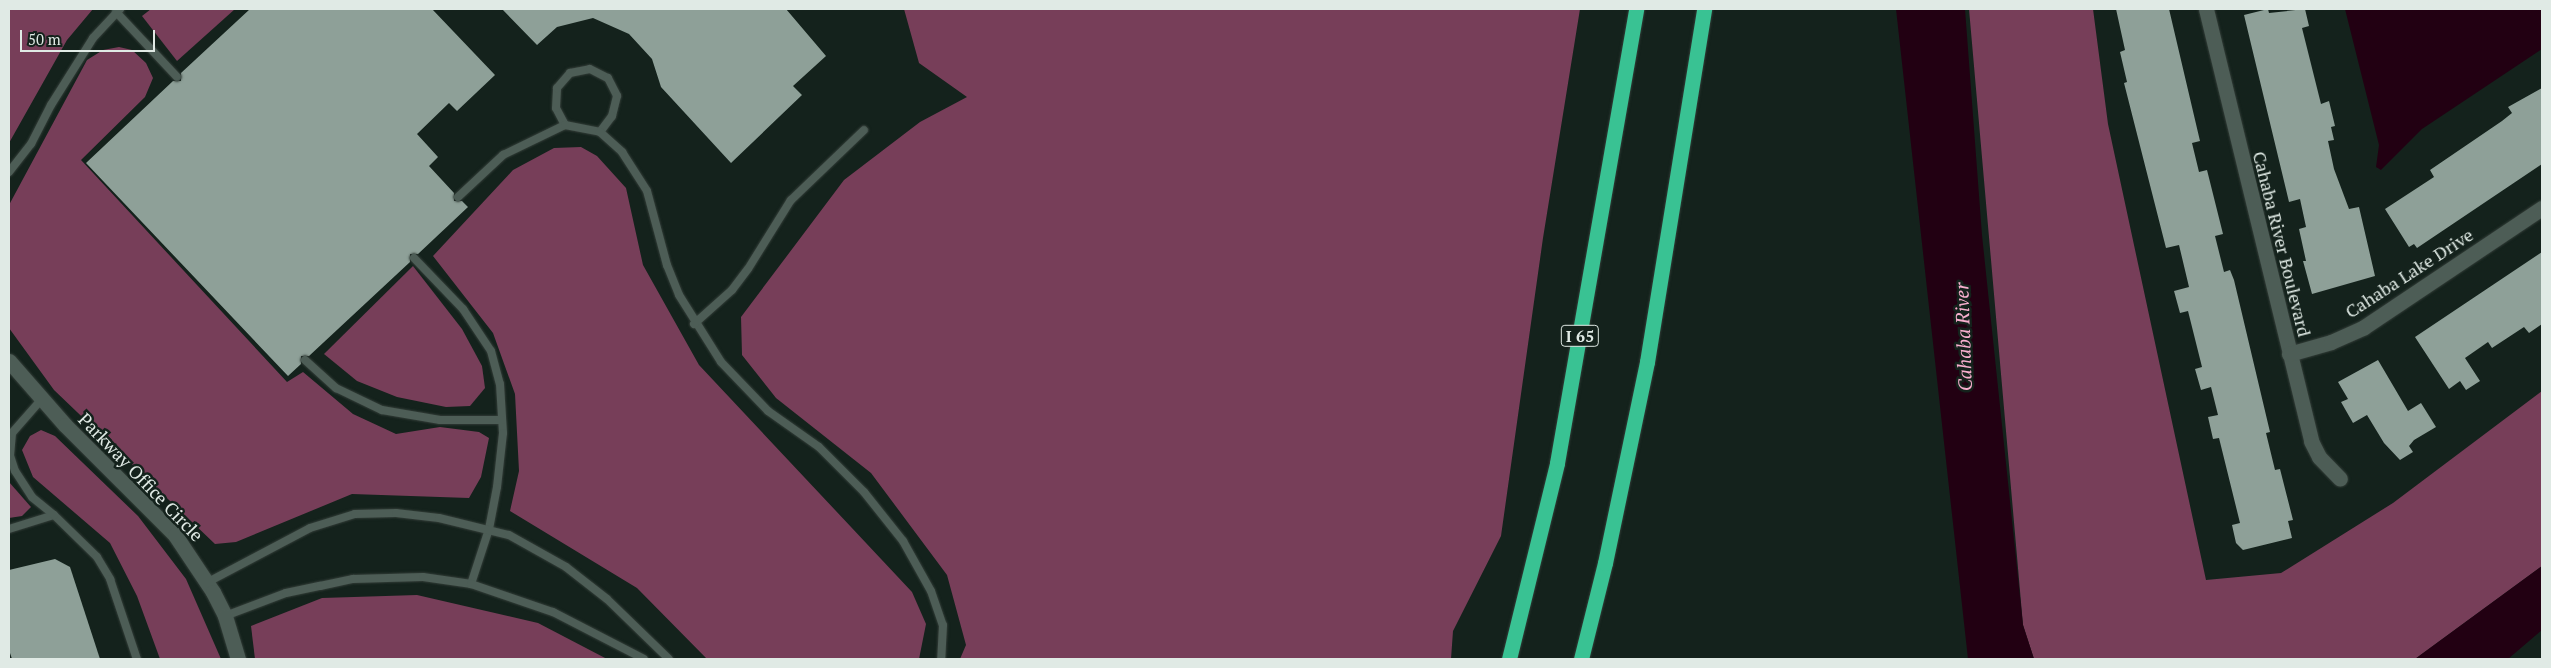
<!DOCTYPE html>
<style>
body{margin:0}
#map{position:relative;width:2551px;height:668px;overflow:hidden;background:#14221c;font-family:"PT Serif",serif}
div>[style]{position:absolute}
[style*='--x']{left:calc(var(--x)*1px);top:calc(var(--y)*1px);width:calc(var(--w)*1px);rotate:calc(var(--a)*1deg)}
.forest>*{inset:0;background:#773e59}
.water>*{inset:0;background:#220012}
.building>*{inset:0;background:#8ea098}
.roads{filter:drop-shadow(0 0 1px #333d38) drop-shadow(0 0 1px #333d38)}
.lane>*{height:8px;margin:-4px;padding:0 4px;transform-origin:4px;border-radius:4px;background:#4d5d56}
.street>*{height:15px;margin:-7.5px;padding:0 7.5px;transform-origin:7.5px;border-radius:7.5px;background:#4d5d56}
.secondary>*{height:15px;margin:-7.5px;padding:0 7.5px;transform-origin:7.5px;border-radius:7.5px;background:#4d5d56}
.highway>*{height:15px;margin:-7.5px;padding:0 7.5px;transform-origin:7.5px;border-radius:7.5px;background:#39c293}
span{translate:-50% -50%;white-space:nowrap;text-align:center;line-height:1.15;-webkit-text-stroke:5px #14221c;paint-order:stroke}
.shield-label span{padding:1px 4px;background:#14221c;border:1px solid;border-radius:4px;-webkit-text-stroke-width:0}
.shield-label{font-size:16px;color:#e0eae5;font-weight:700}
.street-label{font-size:18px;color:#e0eae5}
.water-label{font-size:19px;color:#f7afce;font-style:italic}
.frame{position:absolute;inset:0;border:10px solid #e0eae5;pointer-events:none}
.scale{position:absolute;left:20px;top:30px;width:135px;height:22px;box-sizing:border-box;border:2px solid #e0eae5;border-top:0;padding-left:6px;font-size:15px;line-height:18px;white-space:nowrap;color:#e0eae5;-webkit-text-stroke:4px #14221c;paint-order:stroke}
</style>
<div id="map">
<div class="forest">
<i style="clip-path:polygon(9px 9px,93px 9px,67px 40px,9px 143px)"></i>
<i style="clip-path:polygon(151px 9px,235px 9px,177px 61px,142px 16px)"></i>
<i style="clip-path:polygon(904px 9px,1580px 9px,1543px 238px,1501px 536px,1453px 631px,1451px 659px,960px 659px,966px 645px,947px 575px,871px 473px,776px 398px,742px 355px,741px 317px,844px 180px,920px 122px,967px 97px,919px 63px)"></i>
<i style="clip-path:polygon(1969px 9px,2093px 9px,2108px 124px,2206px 580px,2281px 573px,2393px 503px,2542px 391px,2542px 566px,2415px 659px,2034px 659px,2023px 625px)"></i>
<i style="clip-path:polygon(119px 47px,132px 50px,146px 63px,153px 78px,145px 97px,81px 160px,287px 382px,303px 372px,353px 414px,396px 434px,440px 427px,479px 432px,489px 438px,481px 477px,469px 498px,352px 494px,236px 542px,215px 544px,54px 390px,9px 328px,9px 205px,87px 60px,103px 50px)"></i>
<i style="clip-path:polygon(581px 147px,597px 156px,626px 188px,643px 265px,699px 365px,912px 592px,926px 624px,919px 659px,707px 659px,637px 588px,510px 511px,519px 471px,515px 394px,493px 333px,433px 256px,513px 170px,554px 148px)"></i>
<i style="clip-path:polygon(413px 266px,462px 329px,482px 366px,485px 388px,470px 406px,446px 407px,397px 397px,357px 381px,324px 354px)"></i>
<i style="clip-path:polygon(41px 430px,55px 436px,138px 516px,186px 579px,221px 659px,160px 659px,137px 596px,110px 543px,33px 477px,22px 450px,30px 436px)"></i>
<i style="clip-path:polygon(9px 482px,31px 507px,22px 516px,9px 518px)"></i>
<i style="clip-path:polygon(417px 595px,538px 623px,607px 659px,255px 659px,251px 626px,322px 598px)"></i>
</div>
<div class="water">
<i style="clip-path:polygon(1896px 9px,1965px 9px,1982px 235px,2023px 625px,2034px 659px,1968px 659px)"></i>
<i style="clip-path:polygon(2345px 9px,2542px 9px,2542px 49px,2422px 129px,2381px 170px,2376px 167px,2379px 145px)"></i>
<i style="clip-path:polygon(2542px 566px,2542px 630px,2508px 659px,2415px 659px)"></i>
</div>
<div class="building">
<i style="clip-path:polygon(250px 9px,432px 9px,495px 75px,457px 111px,449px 103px,417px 134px,438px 157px,429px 166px,454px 193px,454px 201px,462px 201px,468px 207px,418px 254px,410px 254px,410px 262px,309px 356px,301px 356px,301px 364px,288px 376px,86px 163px,173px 81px,181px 81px,181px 73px)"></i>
<i style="clip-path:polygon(502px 9px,786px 9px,826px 56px,793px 86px,802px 95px,731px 163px,661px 87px,652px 59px,629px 34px,593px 18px,557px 27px,537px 45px)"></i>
<i style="clip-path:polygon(2116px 9px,2169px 9px,2200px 141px,2192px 143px,2199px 172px,2207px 170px,2223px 234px,2215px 236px,2224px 272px,2230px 270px,2234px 280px,2270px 432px,2266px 433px,2275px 470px,2280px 469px,2293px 520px,2288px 521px,2292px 538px,2243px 550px,2236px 543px,2232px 525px,2240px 523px,2219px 438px,2213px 439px,2208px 417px,2218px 415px,2211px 387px,2201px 390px,2195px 369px,2202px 367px,2188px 311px,2180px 313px,2174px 291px,2189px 287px,2179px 245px,2166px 248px,2124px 83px,2127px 82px,2120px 52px,2125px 50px)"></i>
<i style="clip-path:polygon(2268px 9px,2269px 13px,2305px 9px,2309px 26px,2302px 28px,2321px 104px,2329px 101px,2335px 126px,2331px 127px,2334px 140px,2328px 141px,2334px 169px,2349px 209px,2359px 207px,2375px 276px,2312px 294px,2303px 261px,2306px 261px,2299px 229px,2306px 227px,2300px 199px,2289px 202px,2244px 15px)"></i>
<i style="clip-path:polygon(2542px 88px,2542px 164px,2417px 248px,2414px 244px,2409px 247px,2385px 209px,2434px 177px,2430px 170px,2502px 121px,2512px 113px,2508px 107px)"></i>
<i style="clip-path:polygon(2542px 252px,2542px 324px,2529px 333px,2524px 327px,2492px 348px,2488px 342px,2465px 358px,2480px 381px,2466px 390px,2460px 381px,2449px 389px,2415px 337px)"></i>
<i style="clip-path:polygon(2378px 360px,2408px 411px,2421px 403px,2436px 427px,2414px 440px,2409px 446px,2413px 452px,2400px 460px,2384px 443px,2367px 415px,2353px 423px,2341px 402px,2348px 399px,2338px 382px)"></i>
<i style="clip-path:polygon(55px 559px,70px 567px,100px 659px,12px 659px,9px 650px,9px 570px)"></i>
</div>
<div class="roads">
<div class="lane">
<i style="--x:116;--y:12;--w:89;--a:46.8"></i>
<i style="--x:565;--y:125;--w:19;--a:-118"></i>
<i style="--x:556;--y:108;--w:20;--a:-87"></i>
<i style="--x:557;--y:88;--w:20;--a:-49"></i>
<i style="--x:570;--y:73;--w:20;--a:-11"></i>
<i style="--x:590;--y:69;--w:20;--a:27"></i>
<i style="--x:608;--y:78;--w:20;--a:63"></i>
<i style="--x:617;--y:96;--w:21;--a:104"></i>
<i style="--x:612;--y:116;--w:20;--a:127"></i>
<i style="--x:9;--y:172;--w:36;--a:-52"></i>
<i style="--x:31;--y:144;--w:44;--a:-62.9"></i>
<i style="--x:51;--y:105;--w:79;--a:-57.9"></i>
<i style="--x:93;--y:38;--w:40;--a:-47"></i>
<i style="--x:458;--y:197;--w:62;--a:-43"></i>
<i style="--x:503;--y:155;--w:69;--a:-25.8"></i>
<i style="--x:565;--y:125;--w:36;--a:11"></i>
<i style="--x:600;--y:132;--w:30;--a:42"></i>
<i style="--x:622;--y:152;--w:46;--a:57.3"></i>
<i style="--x:647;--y:191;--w:77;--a:74.9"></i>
<i style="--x:667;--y:265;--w:32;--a:68"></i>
<i style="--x:679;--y:295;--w:79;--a:57.9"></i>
<i style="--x:721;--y:362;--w:68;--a:46.2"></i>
<i style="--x:768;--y:411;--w:62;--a:35.2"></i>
<i style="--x:819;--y:447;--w:64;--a:45"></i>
<i style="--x:864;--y:492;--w:63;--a:51.5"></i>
<i style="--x:903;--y:541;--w:57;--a:60.8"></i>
<i style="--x:931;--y:591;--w:36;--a:71"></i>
<i style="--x:943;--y:625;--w:34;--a:93"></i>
<i style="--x:414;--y:258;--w:71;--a:46.1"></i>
<i style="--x:463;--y:309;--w:50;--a:56.3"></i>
<i style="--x:491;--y:351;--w:34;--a:75"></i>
<i style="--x:500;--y:384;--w:49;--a:86.5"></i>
<i style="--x:503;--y:433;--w:54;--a:96.3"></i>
<i style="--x:497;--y:487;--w:43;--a:100.8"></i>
<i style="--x:489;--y:529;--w:58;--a:108.1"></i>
<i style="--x:694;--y:324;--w:51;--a:-41.8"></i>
<i style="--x:732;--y:290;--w:26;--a:-53"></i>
<i style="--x:748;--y:269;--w:81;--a:-58.1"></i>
<i style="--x:791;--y:200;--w:101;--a:-43.8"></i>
<i style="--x:305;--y:360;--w:42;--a:42.1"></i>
<i style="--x:336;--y:388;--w:51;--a:25.6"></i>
<i style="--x:382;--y:410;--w:59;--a:9.8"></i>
<i style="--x:440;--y:420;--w:62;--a:0"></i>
<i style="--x:54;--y:515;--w:60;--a:44.3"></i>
<i style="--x:97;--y:557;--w:26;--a:59"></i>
<i style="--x:110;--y:579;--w:84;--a:71.4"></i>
<i style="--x:9;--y:529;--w:47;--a:-17.3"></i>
<i style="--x:54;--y:515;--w:28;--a:-141"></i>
<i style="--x:32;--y:497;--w:31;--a:-123"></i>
<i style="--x:15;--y:471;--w:16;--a:-108"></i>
<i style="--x:10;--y:456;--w:23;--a:-85"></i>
<i style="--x:12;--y:433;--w:44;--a:-48.7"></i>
<i style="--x:208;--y:582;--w:115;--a:-27.9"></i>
<i style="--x:310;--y:528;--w:47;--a:-17.3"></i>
<i style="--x:355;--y:514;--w:41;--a:-1.4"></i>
<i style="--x:396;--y:513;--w:43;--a:6.6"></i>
<i style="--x:439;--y:518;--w:72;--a:13.7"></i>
<i style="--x:509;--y:535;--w:65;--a:29.3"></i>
<i style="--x:566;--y:567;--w:52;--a:38"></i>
<i style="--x:607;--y:599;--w:86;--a:44.1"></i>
<i style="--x:225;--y:616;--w:65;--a:-20.7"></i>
<i style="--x:286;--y:593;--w:35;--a:-12"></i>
<i style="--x:320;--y:586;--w:34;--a:-12"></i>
<i style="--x:353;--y:579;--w:70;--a:-1.6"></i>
<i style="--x:423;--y:577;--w:49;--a:8.3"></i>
<i style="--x:471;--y:584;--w:87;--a:18.9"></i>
<i style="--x:553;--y:612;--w:102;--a:27.3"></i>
</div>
<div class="street">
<i style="--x:2206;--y:9;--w:445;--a:76.3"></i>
<i style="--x:2311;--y:441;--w:18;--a:63"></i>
<i style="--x:2319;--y:457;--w:30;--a:46"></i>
<i style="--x:2289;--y:354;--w:44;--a:-15.9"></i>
<i style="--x:2331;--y:342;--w:36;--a:-24"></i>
<i style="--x:2364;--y:327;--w:214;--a:-33.8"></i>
</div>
<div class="secondary">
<i style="--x:9;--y:361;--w:85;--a:48.8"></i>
<i style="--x:65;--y:425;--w:156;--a:45"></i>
<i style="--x:175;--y:535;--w:69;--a:56.3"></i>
<i style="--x:213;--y:592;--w:27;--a:63"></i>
<i style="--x:225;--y:616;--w:45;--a:73.2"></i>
</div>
<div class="highway">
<i style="--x:1509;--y:659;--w:202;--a:-76.2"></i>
<i style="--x:1557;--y:463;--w:461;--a:-80.1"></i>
<i style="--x:1581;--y:659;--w:99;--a:-76"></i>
<i style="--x:1605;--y:563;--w:205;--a:-78.2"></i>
<i style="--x:1647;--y:362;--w:358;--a:-80.8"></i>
</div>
</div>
<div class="shield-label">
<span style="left:1580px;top:336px">I 65</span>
</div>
<div class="street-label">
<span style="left:2282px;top:244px;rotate:76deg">Cahaba River Boulevard</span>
<span style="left:2409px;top:273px;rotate:-33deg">Cahaba Lake Drive</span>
<span style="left:141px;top:477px;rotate:46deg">Parkway Office Circle</span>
</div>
<div class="water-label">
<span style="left:1963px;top:337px;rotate:-92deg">Cahaba River</span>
</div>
<div class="frame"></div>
<div class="scale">50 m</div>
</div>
